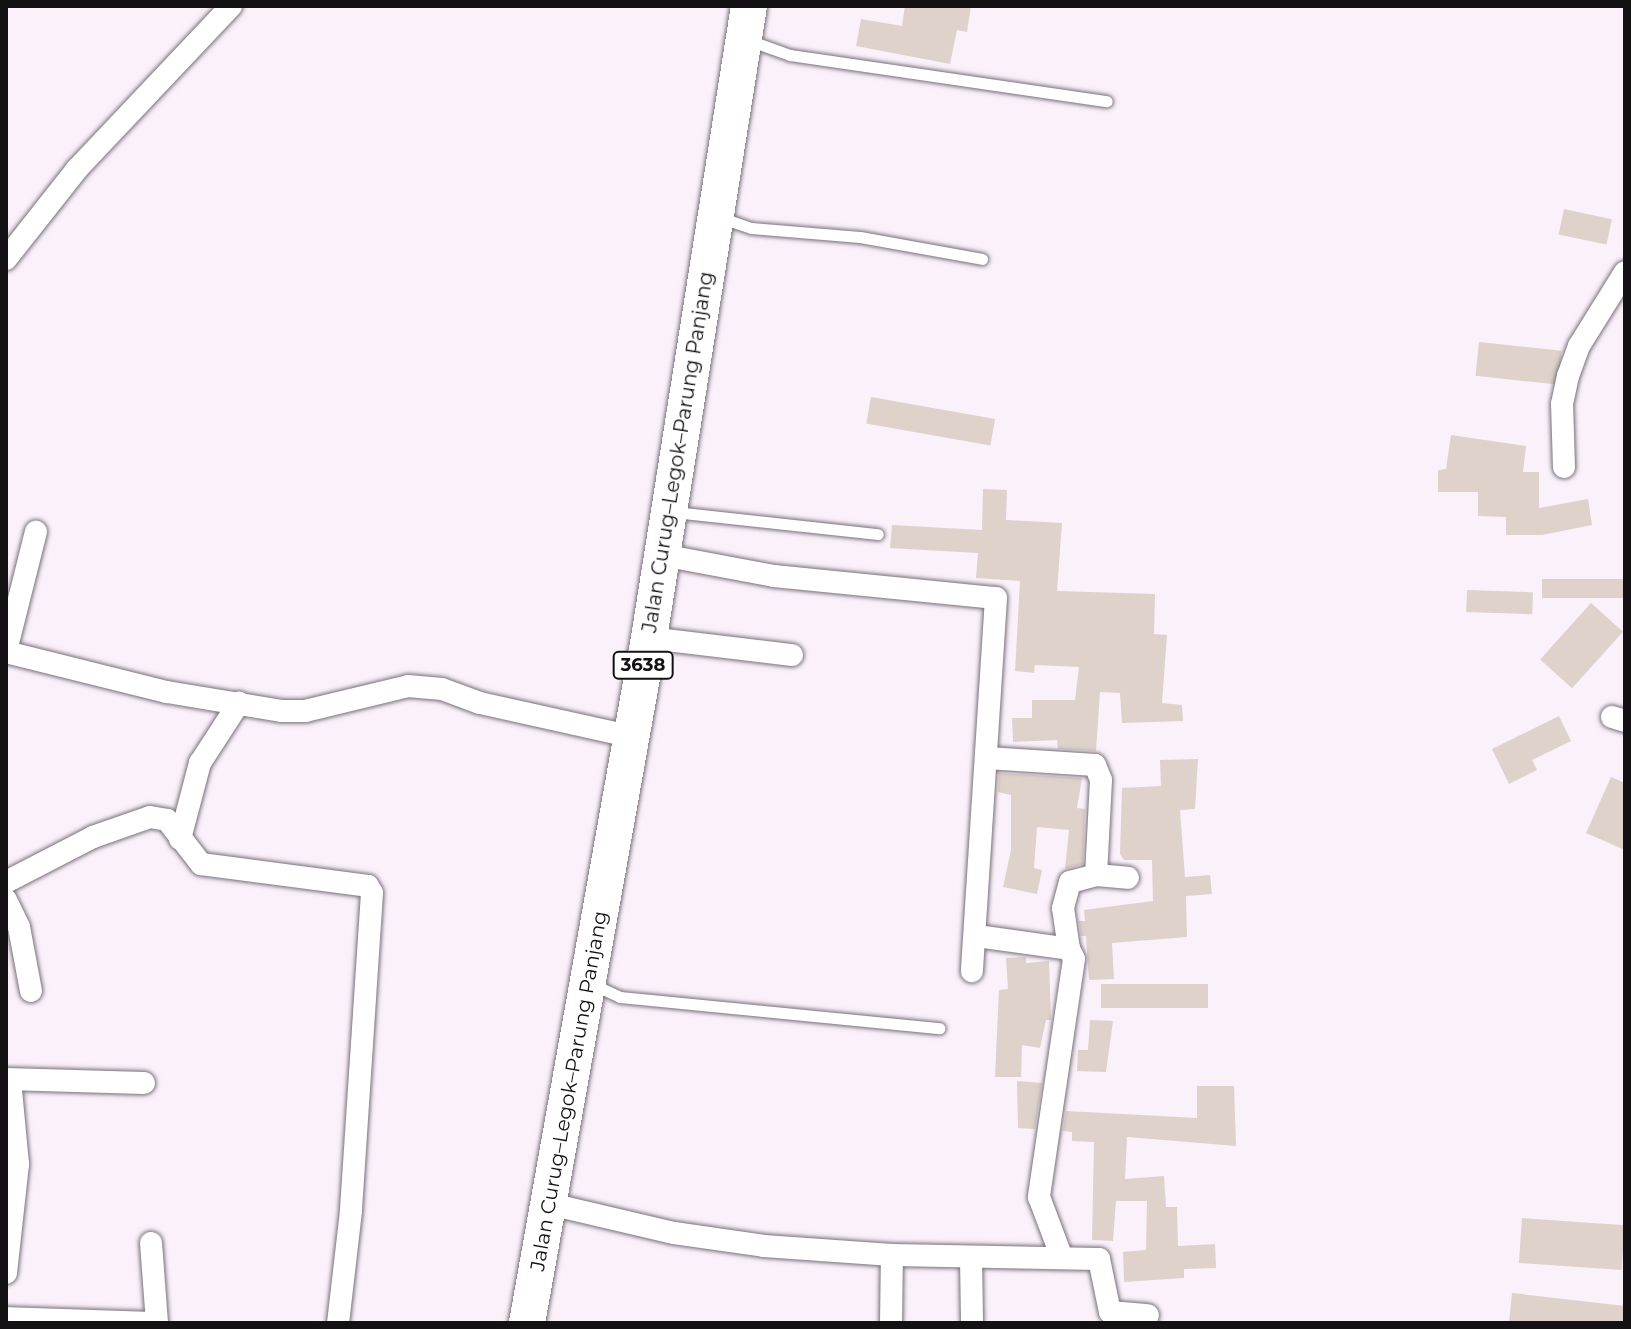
<!DOCTYPE html>
<meta charset="utf-8">
<style>
body{margin:0}
#map{position:relative;width:1631px;height:1329px;overflow:hidden;background:#faf1fb;font-family:Montserrat,sans-serif}
div>[style]{position:absolute}
[style*='--x']{left:calc(var(--x)*1px);top:calc(var(--y)*1px);width:calc(var(--w)*1px);rotate:calc(var(--a)*1deg)}
.building>*{inset:0;background:#ded2cb;transform-origin:0 0}
.roads{filter:drop-shadow(0 0 2px #787079) drop-shadow(0 0 2px #787079)}
.service>*{height:11px;margin:-5.5px;padding:0 5.5px;transform-origin:5.5px;border-radius:5.5px;background:#fff}
.minor>*{height:22px;margin:-11px;padding:0 11px;transform-origin:11px;border-radius:11px;background:#fff}
.primary>*{height:36px;margin:-18px;padding:0 18px;transform-origin:18px;border-radius:18px;background:#fff}
span{translate:-50% -50%;white-space:nowrap;text-align:center;line-height:1.15;-webkit-text-stroke:7px #fff;paint-order:stroke}
.shield-label span{padding:2px 6px;background:#fff;border:2px solid;border-radius:6px;-webkit-text-stroke-width:0}
.shield-label{font-size:18px;color:#141114;font-weight:700}
.street-label{font-size:20px;color:#141114}
.frame{position:absolute;inset:0;border:8px solid #141114;pointer-events:none}
</style>
<div id="map">
<div class="building">
<i style="clip-path:polygon(905px 6px,971px 6px,967px 32px,957px 30px,950px 64px,856px 46px,861px 19px,902px 26px)"></i>
<i style="left:1564px;top:209px;width:49px;height:26px;rotate:12deg"></i>
<i style="left:1479px;top:342px;width:83px;height:34px;rotate:6deg"></i>
<i style="left:871px;top:397px;width:126px;height:27px;rotate:10deg"></i>
<i style="clip-path:polygon(1451px 435px,1526px 446px,1523px 472px,1539px 472px,1539px 508px,1588px 499px,1592px 525px,1542px 535px,1506px 535px,1506px 517px,1478px 516px,1478px 492px,1438px 492px,1438px 470px,1446px 469px)"></i>
<i style="clip-path:polygon(983px 489px,1007px 490px,1006px 520px,1062px 523px,1057px 591px,1155px 594px,1154px 634px,1167px 635px,1162px 703px,1182px 705px,1183px 721px,1122px 723px,1120px 693px,1100px 692px,1096px 751px,1058px 749px,1057px 740px,1013px 742px,1012px 718px,1032px 718px,1032px 700px,1075px 700px,1079px 667px,1035px 665px,1034px 673px,1015px 671px,1020px 581px,976px 578px,978px 553px,890px 548px,892px 525px,982px 530px)"></i>
<i style="left:1625px;top:579px;width:19px;height:83px;rotate:90deg"></i>
<i style="left:1467px;top:590px;width:66px;height:22px;rotate:2deg"></i>
<i style="left:1591px;top:603px;width:43px;height:76px;rotate:42deg"></i>
<i style="clip-path:polygon(1559px 716px,1571px 741px,1532px 760px,1537px 770px,1509px 784px,1492px 749px)"></i>
<i style="clip-path:polygon(1198px 759px,1195px 809px,1180px 810px,1185px 877px,1210px 875px,1212px 894px,1186px 896px,1187px 937px,1112px 943px,1114px 979px,1089px 980px,1086px 936px,1081px 936px,1079px 921px,1085px 921px,1084px 910px,1153px 901px,1152px 860px,1124px 860px,1120px 854px,1122px 788px,1161px 786px,1160px 760px)"></i>
<i style="clip-path:polygon(999px 773px,1082px 778px,1077px 808px,1085px 809px,1083px 864px,1065px 869px,1069px 830px,1037px 827px,1034px 868px,1042px 870px,1037px 894px,1003px 887px,1011px 850px,1011px 795px,998px 792px)"></i>
<i style="clip-path:polygon(1611px 777px,1625px 783px,1625px 850px,1586px 833px)"></i>
<i style="clip-path:polygon(1026px 957px,1026px 963px,1049px 961px,1051px 1020px,1046px 1020px,1040px 1048px,1022px 1045px,1021px 1077px,995px 1077px,999px 990px,1008px 989px,1006px 958px)"></i>
<i style="left:1208px;top:984px;width:24px;height:107px;rotate:90deg"></i>
<i style="clip-path:polygon(1090px 1020px,1113px 1021px,1106px 1072px,1077px 1071px,1078px 1050px,1088px 1050px)"></i>
<i style="clip-path:polygon(1017px 1081px,1042px 1083px,1035px 1129px,1018px 1128px)"></i>
<i style="clip-path:polygon(1197px 1086px,1234px 1086px,1236px 1146px,1127px 1137px,1125px 1179px,1164px 1176px,1166px 1207px,1177px 1207px,1178px 1246px,1215px 1244px,1216px 1268px,1184px 1269px,1184px 1278px,1124px 1282px,1123px 1252px,1146px 1250px,1147px 1201px,1116px 1201px,1113px 1241px,1092px 1240px,1094px 1142px,1072px 1141px,1072px 1132px,1063px 1131px,1066px 1111px,1197px 1118px)"></i>
<i style="left:1522px;top:1218px;width:103px;height:45px;rotate:4deg"></i>
<i style="clip-path:polygon(1512px 1293px,1625px 1306px,1625px 1323px,1509px 1323px)"></i>
</div>
<div class="roads">
<div class="service">
<i style="--x:748;--y:40;--w:45;--a:19.7"></i>
<i style="--x:790;--y:55;--w:320;--a:8.3"></i>
<i style="--x:722;--y:218;--w:31;--a:19"></i>
<i style="--x:751;--y:228;--w:109;--a:4.7"></i>
<i style="--x:860;--y:237;--w:124;--a:10.2"></i>
<i style="--x:674;--y:512;--w:205;--a:6.2"></i>
<i style="--x:592;--y:984;--w:31;--a:25"></i>
<i style="--x:620;--y:997;--w:321;--a:5.6"></i>
</div>
<div class="minor">
<i style="--x:6;--y:259;--w:115;--a:-51.7"></i>
<i style="--x:77;--y:169;--w:224;--a:-46.6"></i>
<i style="--x:1564;--y:467;--w:63;--a:-91.8"></i>
<i style="--x:1562;--y:404;--w:29;--a:-78"></i>
<i style="--x:1568;--y:376;--w:32;--a:-70"></i>
<i style="--x:1579;--y:346;--w:87;--a:-58.1"></i>
<i style="--x:662;--y:555;--w:114;--a:10.6"></i>
<i style="--x:774;--y:576;--w:223;--a:5.7"></i>
<i style="--x:996;--y:598;--w:374;--a:93.7"></i>
<i style="--x:649;--y:638;--w:144;--a:6.8"></i>
<i style="--x:6;--y:651;--w:123;--a:-75.9"></i>
<i style="--x:6;--y:652;--w:166;--a:14"></i>
<i style="--x:167;--y:692;--w:117;--a:9.4"></i>
<i style="--x:282;--y:711;--w:23;--a:0"></i>
<i style="--x:305;--y:711;--w:106;--a:-13.6"></i>
<i style="--x:408;--y:686;--w:34;--a:5"></i>
<i style="--x:442;--y:689;--w:40;--a:20.2"></i>
<i style="--x:480;--y:703;--w:153;--a:12.5"></i>
<i style="--x:1612;--y:717;--w:14;--a:17"></i>
<i style="--x:987;--y:758;--w:108;--a:3.7"></i>
<i style="--x:1095;--y:765;--w:16;--a:68"></i>
<i style="--x:1101;--y:780;--w:95;--a:93"></i>
<i style="--x:180;--y:839;--w:79;--a:-75.3"></i>
<i style="--x:200;--y:763;--w:72;--a:-57"></i>
<i style="--x:6;--y:882;--w:98;--a:-27.3"></i>
<i style="--x:93;--y:837;--w:60;--a:-19.3"></i>
<i style="--x:150;--y:817;--w:17;--a:10"></i>
<i style="--x:167;--y:820;--w:56;--a:52.3"></i>
<i style="--x:201;--y:864;--w:168;--a:7.5"></i>
<i style="--x:368;--y:886;--w:8;--a:60"></i>
<i style="--x:372;--y:893;--w:319;--a:93.8"></i>
<i style="--x:351;--y:1211;--w:113;--a:96.6"></i>
<i style="--x:6;--y:900;--w:30;--a:64"></i>
<i style="--x:19;--y:927;--w:65;--a:79.4"></i>
<i style="--x:977;--y:936;--w:93;--a:8"></i>
<i style="--x:1069;--y:949;--w:11;--a:63"></i>
<i style="--x:1074;--y:959;--w:241;--a:98.4"></i>
<i style="--x:1039;--y:1197;--w:65;--a:69.3"></i>
<i style="--x:1069;--y:949;--w:41;--a:-98.3"></i>
<i style="--x:1063;--y:908;--w:27;--a:-75"></i>
<i style="--x:1070;--y:882;--w:27;--a:-15"></i>
<i style="--x:1096;--y:875;--w:32;--a:5"></i>
<i style="--x:6;--y:1079;--w:138;--a:1.7"></i>
<i style="--x:550;--y:1204;--w:127;--a:13.2"></i>
<i style="--x:674;--y:1233;--w:91;--a:8.2"></i>
<i style="--x:764;--y:1246;--w:128;--a:4"></i>
<i style="--x:892;--y:1255;--w:207;--a:1.1"></i>
<i style="--x:1099;--y:1259;--w:54;--a:78.3"></i>
<i style="--x:1110;--y:1312;--w:38;--a:5"></i>
<i style="--x:151;--y:1243;--w:80;--a:85.7"></i>
<i style="--x:971;--y:1257;--w:66;--a:89.1"></i>
<i style="--x:6;--y:1273;--w:110;--a:-83.7"></i>
<i style="--x:18;--y:1164;--w:84;--a:-95.4"></i>
<i style="--x:6;--y:1318;--w:151;--a:1.9"></i>
<i style="--x:891;--y:1323;--w:68;--a:-89.2"></i>
</div>
<div class="primary">
<i style="--x:527;--y:1323;--w:696;--a:-79.9"></i>
<i style="--x:649;--y:638;--w:640;--a:-81.01"></i>
</div>
</div>
<div class="shield-label">
<span style="left:643px;top:665px">3638</span>
</div>
<div class="street-label">
<span style="left:678px;top:452px;rotate:-81deg">Jalan Curug–Legok–Parung Panjang</span>
<span style="left:569px;top:1091px;rotate:-80deg">Jalan Curug–Legok–Parung Panjang</span>
</div>
<div class="frame"></div>
</div>
